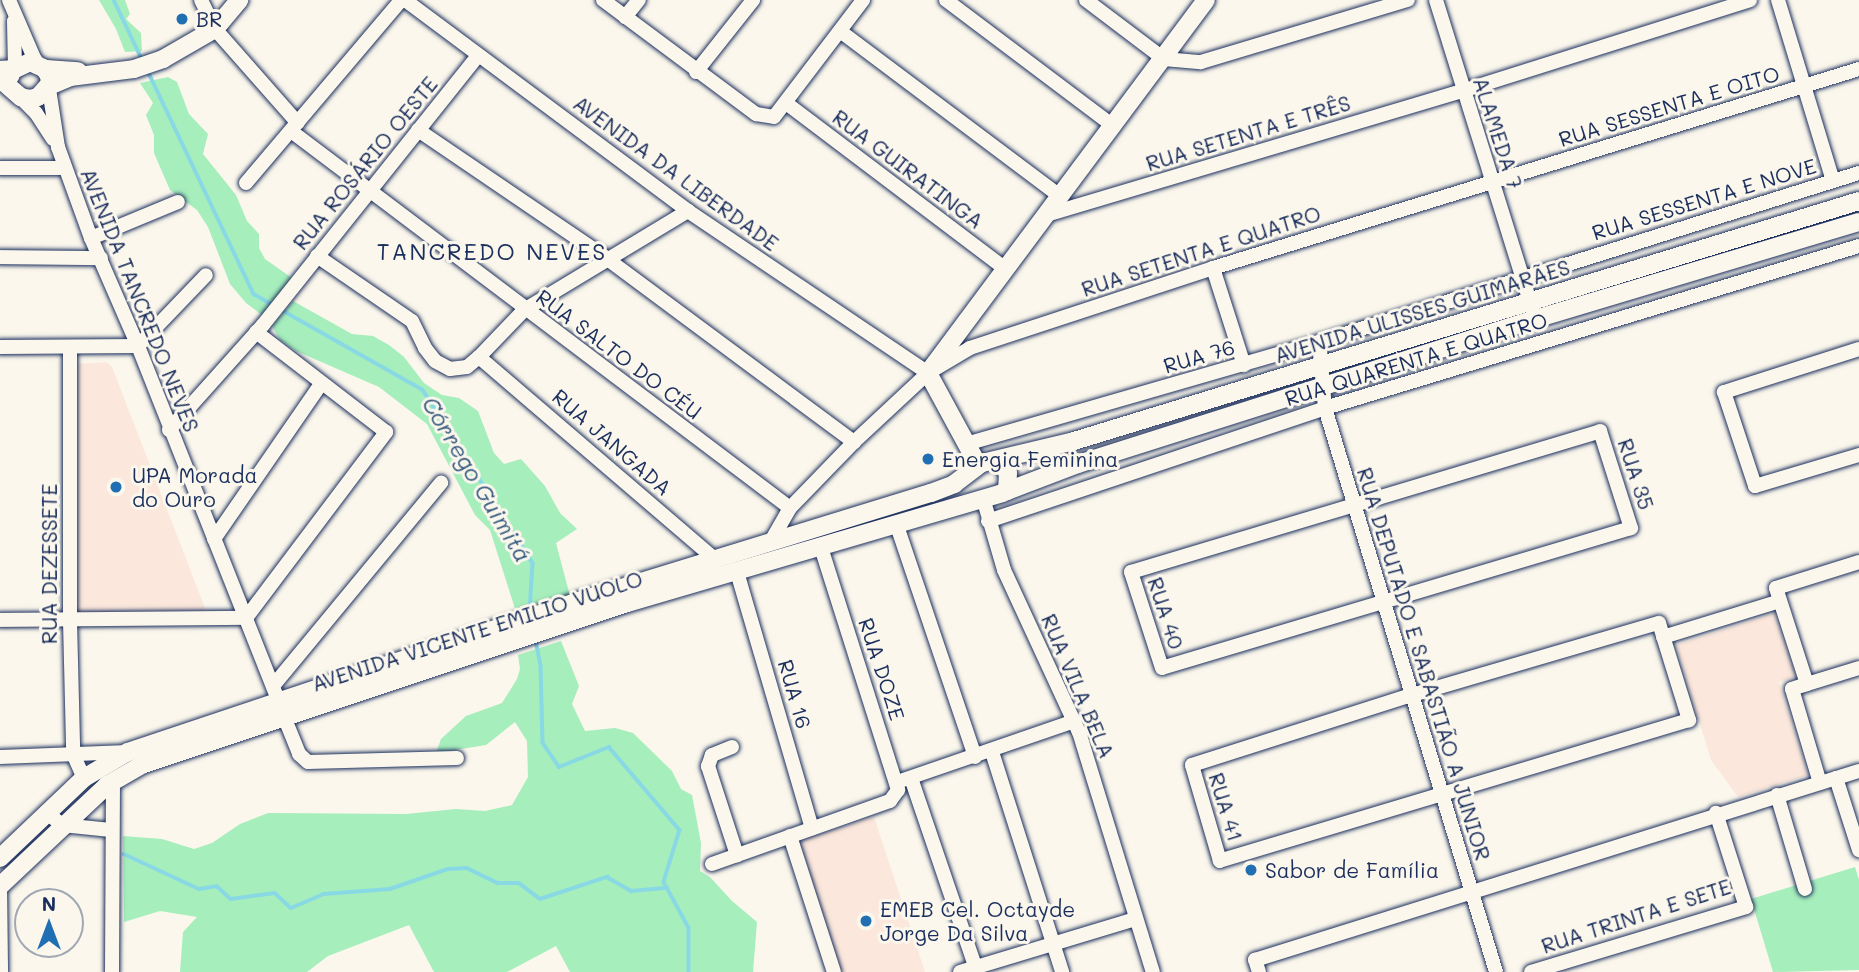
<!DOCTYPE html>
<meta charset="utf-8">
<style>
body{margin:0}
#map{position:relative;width:1859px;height:972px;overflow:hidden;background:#fbf7ec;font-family:Mali,sans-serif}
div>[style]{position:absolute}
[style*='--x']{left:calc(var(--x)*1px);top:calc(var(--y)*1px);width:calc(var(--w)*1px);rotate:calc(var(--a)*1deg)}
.built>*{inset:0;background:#fbe7db}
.green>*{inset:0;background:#a6eebc}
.stream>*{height:3.5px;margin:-1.75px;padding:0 1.75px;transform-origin:1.75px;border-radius:1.75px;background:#89d9e5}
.roads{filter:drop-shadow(0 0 2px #1b2f5e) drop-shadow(0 0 2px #1b2f5e)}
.minor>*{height:14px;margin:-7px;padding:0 7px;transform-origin:7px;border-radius:7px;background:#fbf7ec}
.major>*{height:18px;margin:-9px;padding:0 9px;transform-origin:9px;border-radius:9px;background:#fbf7ec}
.dots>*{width:19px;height:19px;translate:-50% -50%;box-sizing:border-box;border:4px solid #fbf7ec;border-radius:50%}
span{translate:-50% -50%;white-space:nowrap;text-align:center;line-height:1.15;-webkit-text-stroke:6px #fbf7ec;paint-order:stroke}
.poi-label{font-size:21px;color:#1b2f5e}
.left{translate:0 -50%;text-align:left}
.street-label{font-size:21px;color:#1b2f5e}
.neighbourhood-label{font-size:23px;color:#1b2f5e;letter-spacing:2px}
.water-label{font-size:23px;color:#365a80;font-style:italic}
.north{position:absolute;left:14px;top:888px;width:70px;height:70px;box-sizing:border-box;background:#fbf7ec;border:2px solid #a1a7b3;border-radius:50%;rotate:0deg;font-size:19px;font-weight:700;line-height:28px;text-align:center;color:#1b2f5e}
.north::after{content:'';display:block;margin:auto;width:24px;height:32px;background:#1f6fb2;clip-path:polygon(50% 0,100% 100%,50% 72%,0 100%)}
</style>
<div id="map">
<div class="built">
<i style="clip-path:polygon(107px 362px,112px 367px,205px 608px,203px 615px,78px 613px,74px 605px,74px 368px,78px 364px)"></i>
<i style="clip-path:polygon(1774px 613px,1796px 677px,1779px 682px,1808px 775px,1738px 797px,1711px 760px,1676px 645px)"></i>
<i style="clip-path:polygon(874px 817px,925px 972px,841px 972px,798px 841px)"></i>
</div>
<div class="green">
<i style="clip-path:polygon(99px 0,125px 0,130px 14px,126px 19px,141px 33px,142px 51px,125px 52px,116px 29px)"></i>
<i style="clip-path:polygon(168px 77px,177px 82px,189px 114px,208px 134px,203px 154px,236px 195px,247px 221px,259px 234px,259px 248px,265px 259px,292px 278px,262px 315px,246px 303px,230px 284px,208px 227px,197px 210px,170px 190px,154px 153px,154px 135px,146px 115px,153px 103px,140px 83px)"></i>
<i style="clip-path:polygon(293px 301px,352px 334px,373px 336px,389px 345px,404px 357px,424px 383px,442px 395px,459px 398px,478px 411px,494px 453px,504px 464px,521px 459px,545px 486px,560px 513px,577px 529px,556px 543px,570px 596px,517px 615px,490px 530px,475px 515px,427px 424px,379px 387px,296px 351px,280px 340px,272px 326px)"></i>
<i style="clip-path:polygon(561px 641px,579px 686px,572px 704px,585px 731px,615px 728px,633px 733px,672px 771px,681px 789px,692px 795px,701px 843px,700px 871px,710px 877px,732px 901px,757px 922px,753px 972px,570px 972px,556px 946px,507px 972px,434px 972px,409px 925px,328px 956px,307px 972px,180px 972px,183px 932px,197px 917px,160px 911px,124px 922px,123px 836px,162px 839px,194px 849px,212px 843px,240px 824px,268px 813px,406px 814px,456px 809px,485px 811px,512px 805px,528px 777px,527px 741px,515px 722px,486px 745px,436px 753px,441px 739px,466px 716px,502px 703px,517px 679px,520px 669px,518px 655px)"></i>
<i style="clip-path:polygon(1855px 867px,1859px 880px,1859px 970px,1773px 972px,1751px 899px)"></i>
</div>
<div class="stream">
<i style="--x:114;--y:0;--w:68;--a:64.6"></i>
<i style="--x:148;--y:71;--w:247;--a:64.6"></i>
<i style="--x:254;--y:294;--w:22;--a:30"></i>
<i style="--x:280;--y:309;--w:164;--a:29.5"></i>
<i style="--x:423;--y:390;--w:205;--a:57.6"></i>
<i style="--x:533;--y:563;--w:49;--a:93.5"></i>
<i style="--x:536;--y:640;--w:25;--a:79"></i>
<i style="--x:541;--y:665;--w:78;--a:88.5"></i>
<i style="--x:543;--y:743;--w:29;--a:56"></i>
<i style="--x:559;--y:767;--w:54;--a:-21.8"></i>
<i style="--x:609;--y:747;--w:109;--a:49.5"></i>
<i style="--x:680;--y:830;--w:54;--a:107.1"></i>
<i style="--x:664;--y:882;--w:52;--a:61.5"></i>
<i style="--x:689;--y:928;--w:44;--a:90"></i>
<i style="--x:124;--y:854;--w:83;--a:25"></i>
<i style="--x:199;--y:889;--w:18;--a:-9"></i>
<i style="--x:217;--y:886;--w:19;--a:43"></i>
<i style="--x:231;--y:899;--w:44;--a:-7.8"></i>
<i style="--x:275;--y:893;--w:22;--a:43"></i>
<i style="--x:291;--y:908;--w:36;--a:-23"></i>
<i style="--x:324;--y:894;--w:66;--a:-4.3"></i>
<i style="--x:390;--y:889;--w:61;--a:-19"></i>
<i style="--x:448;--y:869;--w:19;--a:-3"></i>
<i style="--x:467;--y:868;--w:34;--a:26"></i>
<i style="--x:498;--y:883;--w:21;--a:0"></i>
<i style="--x:519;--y:883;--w:26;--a:37"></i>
<i style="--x:540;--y:899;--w:71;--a:-18.2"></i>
<i style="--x:607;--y:877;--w:28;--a:30"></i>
<i style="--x:631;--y:891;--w:36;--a:-5"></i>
</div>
<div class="roads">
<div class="minor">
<i style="--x:9;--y:0;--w:63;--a:66.7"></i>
<i style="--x:34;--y:58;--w:22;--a:54"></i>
<i style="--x:47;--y:76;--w:72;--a:81.2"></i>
<i style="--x:58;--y:147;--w:97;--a:70.1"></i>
<i style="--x:91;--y:238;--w:118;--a:66.5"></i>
<i style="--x:138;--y:346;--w:383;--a:68.4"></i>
<i style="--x:201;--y:0;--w:32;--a:64"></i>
<i style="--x:215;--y:29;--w:125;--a:48.6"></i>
<i style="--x:405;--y:0;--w:353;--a:36.7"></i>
<i style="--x:688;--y:211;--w:290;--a:34"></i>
<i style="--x:603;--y:0;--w:191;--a:36.7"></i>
<i style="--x:756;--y:114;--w:18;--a:9"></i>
<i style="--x:774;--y:117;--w:147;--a:-52.7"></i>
<i style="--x:946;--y:0;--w:209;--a:37"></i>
<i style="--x:1086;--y:0;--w:98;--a:37.1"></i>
<i style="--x:1164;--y:59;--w:37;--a:5"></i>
<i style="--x:1201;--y:62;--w:216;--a:-16.7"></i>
<i style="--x:1436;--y:0;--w:326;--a:72.7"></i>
<i style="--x:1778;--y:0;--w:189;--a:73.1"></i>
<i style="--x:625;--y:17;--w:22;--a:-51"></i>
<i style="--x:840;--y:31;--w:275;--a:36.9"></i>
<i style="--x:696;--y:72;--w:92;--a:-51.6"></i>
<i style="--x:12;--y:77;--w:9;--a:-69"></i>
<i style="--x:15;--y:69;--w:48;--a:-91.2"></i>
<i style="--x:18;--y:95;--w:25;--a:45"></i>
<i style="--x:36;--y:113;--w:31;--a:57"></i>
<i style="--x:786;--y:103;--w:273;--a:37.1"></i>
<i style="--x:418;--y:130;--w:227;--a:34.2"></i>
<i style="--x:606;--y:258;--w:309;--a:36.6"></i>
<i style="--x:291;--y:131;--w:625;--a:37.07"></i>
<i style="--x:0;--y:168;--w:65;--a:0"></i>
<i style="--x:246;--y:183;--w:240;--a:-49.7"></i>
<i style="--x:1046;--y:215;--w:434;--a:-16.6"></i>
<i style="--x:1462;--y:91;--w:302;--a:-17.5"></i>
<i style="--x:91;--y:238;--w:94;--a:-22.5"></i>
<i style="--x:317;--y:256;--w:115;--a:34.4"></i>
<i style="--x:412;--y:321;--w:30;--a:64"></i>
<i style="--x:425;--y:348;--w:16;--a:52"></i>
<i style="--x:435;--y:361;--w:17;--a:28"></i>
<i style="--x:450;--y:369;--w:17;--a:-7"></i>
<i style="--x:467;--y:367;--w:16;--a:-40"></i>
<i style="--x:479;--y:357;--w:65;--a:-46.2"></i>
<i style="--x:524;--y:310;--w:192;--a:-31.1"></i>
<i style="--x:0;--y:257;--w:101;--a:0.6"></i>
<i style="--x:1213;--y:268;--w:102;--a:72.3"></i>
<i style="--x:1319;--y:342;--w:66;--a:84.8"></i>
<i style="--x:1325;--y:408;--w:589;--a:73.13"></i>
<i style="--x:0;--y:347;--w:138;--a:-0.4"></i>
<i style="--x:138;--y:346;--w:98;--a:-46.2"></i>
<i style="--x:70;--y:347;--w:274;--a:90"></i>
<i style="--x:70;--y:621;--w:124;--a:88.6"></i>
<i style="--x:73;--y:745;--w:11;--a:85"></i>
<i style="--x:74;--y:756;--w:24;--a:66"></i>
<i style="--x:1859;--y:349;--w:142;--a:162.3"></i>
<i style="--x:1724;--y:392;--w:99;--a:71.7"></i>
<i style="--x:1755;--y:486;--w:109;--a:-16.6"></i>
<i style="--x:479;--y:357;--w:312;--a:40.6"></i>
<i style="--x:169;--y:430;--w:141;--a:-48.2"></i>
<i style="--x:263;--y:325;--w:344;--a:-51.4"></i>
<i style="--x:1600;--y:431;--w:102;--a:72.3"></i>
<i style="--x:1631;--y:528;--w:489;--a:163.4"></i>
<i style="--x:1162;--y:668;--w:101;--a:-107.9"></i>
<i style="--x:1131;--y:572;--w:490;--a:-16.7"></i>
<i style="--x:966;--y:444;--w:367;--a:-16.1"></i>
<i style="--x:1319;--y:342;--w:566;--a:-17.38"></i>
<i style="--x:983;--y:498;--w:75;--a:73.7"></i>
<i style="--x:1004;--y:570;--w:179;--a:65.2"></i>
<i style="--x:1079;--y:732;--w:251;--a:72.9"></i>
<i style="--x:988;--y:521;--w:355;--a:-18.5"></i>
<i style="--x:1325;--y:408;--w:558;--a:-16.88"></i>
<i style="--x:896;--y:523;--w:247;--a:71.3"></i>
<i style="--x:214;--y:539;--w:188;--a:-55.4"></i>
<i style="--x:770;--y:543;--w:40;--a:-60.3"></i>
<i style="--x:790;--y:508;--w:92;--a:-45.9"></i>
<i style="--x:854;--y:442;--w:101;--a:-43"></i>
<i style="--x:928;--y:373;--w:49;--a:-30.8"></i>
<i style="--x:970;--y:348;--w:256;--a:-18.2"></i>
<i style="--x:1213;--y:268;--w:676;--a:-17.12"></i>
<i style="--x:1859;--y:562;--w:87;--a:162.6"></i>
<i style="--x:1776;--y:588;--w:101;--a:72.1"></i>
<i style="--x:1807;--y:684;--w:54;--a:-17.1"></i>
<i style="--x:737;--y:572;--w:267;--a:73.7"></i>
<i style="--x:0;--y:620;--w:246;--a:-0.5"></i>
<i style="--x:246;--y:618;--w:233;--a:-53"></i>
<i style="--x:386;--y:432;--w:164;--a:-142.4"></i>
<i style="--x:1659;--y:623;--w:102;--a:72.8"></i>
<i style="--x:1689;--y:720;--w:490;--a:163.3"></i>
<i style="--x:1220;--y:861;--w:100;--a:-106.3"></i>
<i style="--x:1192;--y:765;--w:231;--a:-17.7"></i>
<i style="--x:1412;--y:695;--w:257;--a:-16.3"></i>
<i style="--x:1663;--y:637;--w:122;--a:-17.1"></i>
<i style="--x:1807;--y:684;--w:16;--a:162"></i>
<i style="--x:1792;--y:689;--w:98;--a:73.4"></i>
<i style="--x:273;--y:686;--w:264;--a:-50.4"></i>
<i style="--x:285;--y:719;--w:38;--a:68"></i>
<i style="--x:299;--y:754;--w:12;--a:42"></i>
<i style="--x:308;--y:762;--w:149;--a:-1.5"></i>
<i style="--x:732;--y:747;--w:22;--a:158"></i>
<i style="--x:712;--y:755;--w:12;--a:110"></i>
<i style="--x:708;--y:766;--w:94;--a:72"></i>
<i style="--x:992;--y:752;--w:231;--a:72.3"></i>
<i style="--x:0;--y:757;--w:128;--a:-2.2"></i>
<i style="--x:911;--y:778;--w:205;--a:71.2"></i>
<i style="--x:1836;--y:778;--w:76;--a:72.3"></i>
<i style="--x:903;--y:780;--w:181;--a:-19"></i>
<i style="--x:1777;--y:795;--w:98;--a:73.4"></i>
<i style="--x:46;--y:812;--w:21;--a:39"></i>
<i style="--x:62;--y:825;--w:49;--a:5.8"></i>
<i style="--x:790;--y:836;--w:143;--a:72.1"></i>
<i style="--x:712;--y:864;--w:189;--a:-19.5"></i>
<i style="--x:890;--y:801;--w:14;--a:-54"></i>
<i style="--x:898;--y:790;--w:255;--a:-107.6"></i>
<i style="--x:0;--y:886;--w:86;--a:89.3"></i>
<i style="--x:112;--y:972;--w:190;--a:-89.7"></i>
<i style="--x:960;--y:972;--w:184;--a:-16.8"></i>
<i style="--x:1259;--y:972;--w:13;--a:-108"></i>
<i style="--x:1255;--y:960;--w:633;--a:-17.38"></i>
<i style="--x:1531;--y:972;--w:225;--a:-16.8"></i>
<i style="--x:1746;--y:907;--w:99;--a:-107.7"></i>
</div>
<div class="major">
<i style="--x:0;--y:70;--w:15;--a:-4"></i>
<i style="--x:15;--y:69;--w:17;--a:-25"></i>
<i style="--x:30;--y:62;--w:17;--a:24"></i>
<i style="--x:46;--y:69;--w:32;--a:4"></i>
<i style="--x:0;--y:79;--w:28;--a:41"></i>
<i style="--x:21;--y:97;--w:9;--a:13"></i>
<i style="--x:30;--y:99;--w:8;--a:-14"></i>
<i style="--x:38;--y:97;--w:13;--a:-48"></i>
<i style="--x:47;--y:87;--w:25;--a:-23"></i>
<i style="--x:70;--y:77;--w:64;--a:-7.1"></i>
<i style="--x:134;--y:69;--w:31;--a:-19"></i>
<i style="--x:163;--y:59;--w:60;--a:-30"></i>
<i style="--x:215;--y:29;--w:38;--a:-50"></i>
<i style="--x:998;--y:460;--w:16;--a:52"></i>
<i style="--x:1008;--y:473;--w:18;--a:93"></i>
<i style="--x:978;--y:465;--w:105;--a:-118.5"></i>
<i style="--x:928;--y:373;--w:465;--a:-53.3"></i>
<i style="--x:0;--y:858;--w:116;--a:-43.6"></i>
<i style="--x:84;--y:778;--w:51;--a:-30.6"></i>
<i style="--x:128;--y:752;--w:476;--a:-18.5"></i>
<i style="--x:579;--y:601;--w:368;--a:-17.1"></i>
<i style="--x:931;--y:493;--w:25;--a:-21"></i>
<i style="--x:954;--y:484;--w:35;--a:-37"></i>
<i style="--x:982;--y:463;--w:95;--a:-13.4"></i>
<i style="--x:1074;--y:441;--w:821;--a:-17"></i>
<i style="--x:0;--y:886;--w:147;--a:-43.3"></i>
<i style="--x:107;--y:785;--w:39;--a:-30"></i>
<i style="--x:141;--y:765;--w:512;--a:-18.43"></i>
<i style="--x:627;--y:603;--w:391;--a:-16.3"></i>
<i style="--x:1002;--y:493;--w:81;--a:-20.9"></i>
<i style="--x:1078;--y:464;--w:479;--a:-17.6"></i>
<i style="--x:1535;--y:319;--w:338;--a:-16.7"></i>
</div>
</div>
<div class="dots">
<i style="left:182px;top:19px;background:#1f6fb2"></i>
<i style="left:928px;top:459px;background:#1f6fb2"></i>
<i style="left:116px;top:487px;background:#1f6fb2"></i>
<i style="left:1251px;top:870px;background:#1f6fb2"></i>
<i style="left:866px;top:921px;background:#1f6fb2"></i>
</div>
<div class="poi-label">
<span class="left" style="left:196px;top:19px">BR</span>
<span class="left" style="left:942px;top:459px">Energia Feminina</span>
<span class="left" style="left:132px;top:487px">UPA Morada<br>do Ouro</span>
<span class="left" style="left:1265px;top:870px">Sabor de Família</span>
<span class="left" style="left:880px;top:921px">EMEB Cel. Octayde<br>Jorge Da Silva</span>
</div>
<div class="street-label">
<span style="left:1669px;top:106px;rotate:-17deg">RUA SESSENTA E OITO</span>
<span style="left:1248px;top:133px;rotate:-17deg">RUA SETENTA E TRÊS</span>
<span style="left:1498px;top:133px;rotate:72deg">ALAMEDA 7</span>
<span style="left:365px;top:163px;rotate:-51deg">RUA ROSÁRIO OESTE</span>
<span style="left:908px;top:169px;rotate:37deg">RUA GUIRATINGA</span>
<span style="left:676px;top:173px;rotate:36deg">AVENIDA DA LIBERDADE</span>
<span style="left:1704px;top:199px;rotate:-17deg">RUA SESSENTA E NOVE</span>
<span style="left:1201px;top:251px;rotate:-18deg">RUA SETENTA E QUATRO</span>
<span style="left:140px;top:300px;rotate:68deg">AVENIDA TANCREDO NEVES</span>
<span style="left:1422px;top:311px;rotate:-17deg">AVENIDA ULISSES GUIMARÃES</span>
<span style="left:619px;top:354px;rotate:37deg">RUA SALTO DO CÉU</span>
<span style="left:1199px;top:356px;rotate:-16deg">RUA 76</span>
<span style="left:1416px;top:359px;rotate:-17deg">RUA QUARENTA E QUATRO</span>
<span style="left:612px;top:442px;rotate:41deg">RUA JANGADA</span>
<span style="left:1636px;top:474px;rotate:72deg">RUA 35</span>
<span style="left:49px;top:564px;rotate:-90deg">RUA DEZESSETE</span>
<span style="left:1166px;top:613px;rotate:72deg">RUA 40</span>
<span style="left:477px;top:631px;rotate:-18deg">AVENIDA VICENTE EMILIO VUOLO</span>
<span style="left:1424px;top:664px;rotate:73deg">RUA DEPUTADO E SABASTIÃO A JUNIOR</span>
<span style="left:882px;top:669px;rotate:72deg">RUA DOZE</span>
<span style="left:1078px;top:686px;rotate:67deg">RUA VILA BELA</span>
<span style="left:795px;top:694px;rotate:74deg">RUA 16</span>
<span style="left:1226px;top:807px;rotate:73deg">RUA 41</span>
<span style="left:1636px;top:916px;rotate:-18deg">RUA TRINTA E SETE</span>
</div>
<div class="neighbourhood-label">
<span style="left:492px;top:251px">TANCREDO NEVES</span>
</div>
<div class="water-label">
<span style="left:477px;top:479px;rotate:59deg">Córrego Guimitá</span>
</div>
<div class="north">N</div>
</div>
